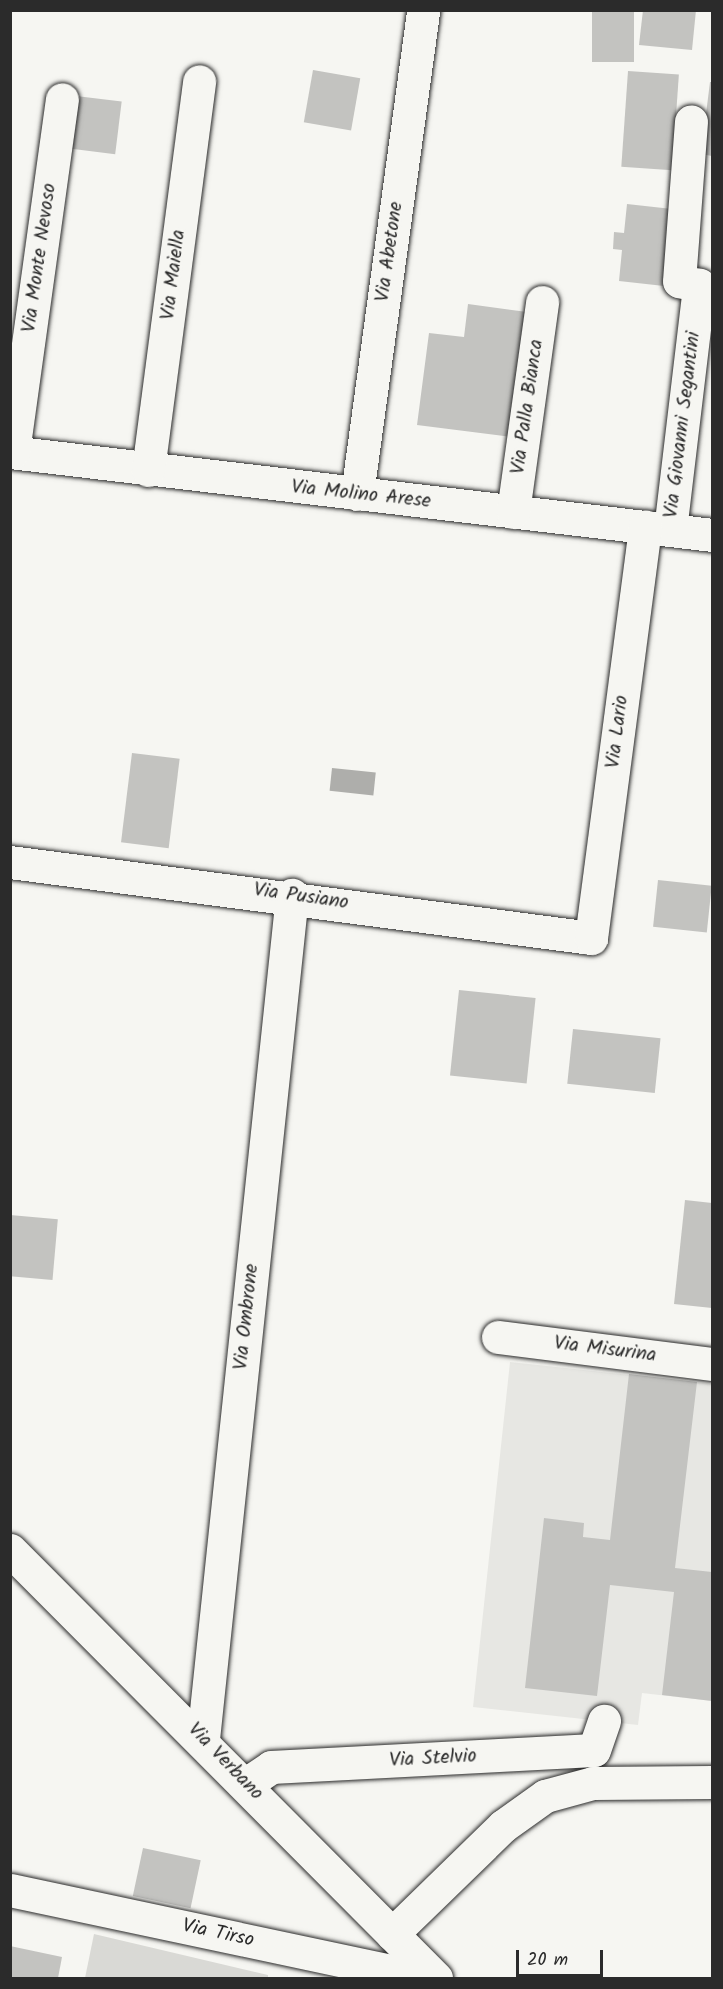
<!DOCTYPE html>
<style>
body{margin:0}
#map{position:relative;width:723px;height:1989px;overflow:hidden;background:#f6f6f2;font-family:Kalam,sans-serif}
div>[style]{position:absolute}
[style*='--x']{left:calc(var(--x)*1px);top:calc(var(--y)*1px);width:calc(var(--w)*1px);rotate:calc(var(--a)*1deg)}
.built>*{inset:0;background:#e7e7e3}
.green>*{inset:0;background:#d9d9d5}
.water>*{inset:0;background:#aeaeab;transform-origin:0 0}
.building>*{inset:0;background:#c3c3c0;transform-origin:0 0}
.roads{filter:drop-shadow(0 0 2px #2b2b2b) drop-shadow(0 0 2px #2b2b2b)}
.minor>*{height:33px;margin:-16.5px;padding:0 16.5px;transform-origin:16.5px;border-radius:16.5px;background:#f6f6f2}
span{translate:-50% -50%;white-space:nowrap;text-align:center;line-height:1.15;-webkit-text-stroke:5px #f6f6f2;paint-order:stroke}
.street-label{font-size:20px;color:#2b2b2b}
.frame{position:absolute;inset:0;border:12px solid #2b2b2b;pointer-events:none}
.scale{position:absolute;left:516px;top:1950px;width:87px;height:27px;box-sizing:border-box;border:3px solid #2b2b2b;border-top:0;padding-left:8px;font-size:18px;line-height:21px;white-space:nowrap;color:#2b2b2b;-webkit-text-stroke:4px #f6f6f2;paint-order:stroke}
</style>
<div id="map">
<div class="built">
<i style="clip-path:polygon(510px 1362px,712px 1384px,712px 1701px,642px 1693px,638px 1725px,473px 1707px)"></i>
</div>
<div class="green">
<i style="clip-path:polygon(94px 1934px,268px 1975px,268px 1978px,85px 1978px)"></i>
</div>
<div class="water">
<i style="left:332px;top:768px;width:44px;height:23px;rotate:6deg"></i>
</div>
<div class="building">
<i style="left:592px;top:10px;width:42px;height:52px"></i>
<i style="clip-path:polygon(643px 10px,696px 10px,692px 50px,639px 45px)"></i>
<i style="left:313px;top:70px;width:48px;height:53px;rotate:10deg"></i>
<i style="left:628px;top:71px;width:51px;height:96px;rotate:4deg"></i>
<i style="clip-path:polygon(710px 82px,712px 82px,712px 156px,701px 154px)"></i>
<i style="left:76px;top:96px;width:46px;height:53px;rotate:7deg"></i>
<i style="clip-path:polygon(627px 204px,672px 209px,664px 286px,619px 281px,622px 250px,613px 249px,614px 232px,624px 233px)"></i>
<i style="clip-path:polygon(468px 304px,527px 312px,511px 437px,417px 425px,429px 333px,464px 337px)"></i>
<i style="left:132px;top:753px;width:48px;height:90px;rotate:7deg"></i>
<i style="left:658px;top:880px;width:54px;height:47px;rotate:6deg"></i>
<i style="left:459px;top:990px;width:77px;height:86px;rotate:6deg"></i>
<i style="left:573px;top:1029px;width:88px;height:55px;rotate:6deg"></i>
<i style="clip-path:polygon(685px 1200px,712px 1203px,712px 1308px,674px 1304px)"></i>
<i style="left:10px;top:1215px;width:48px;height:61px;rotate:5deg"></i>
<i style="clip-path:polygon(629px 1374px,697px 1382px,675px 1568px,712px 1572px,712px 1701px,662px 1695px,674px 1592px,610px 1585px,597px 1696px,525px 1688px,544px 1518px,584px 1523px,583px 1537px,610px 1540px)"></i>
<i style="left:143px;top:1848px;width:59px;height:49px;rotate:12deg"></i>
<i style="clip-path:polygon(10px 1946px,62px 1957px,58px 1978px,10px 1978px)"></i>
</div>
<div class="roads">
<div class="minor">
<i style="--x:10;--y:452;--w:707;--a:6.74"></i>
<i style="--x:13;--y:452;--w:356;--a:-82.1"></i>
<i style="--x:148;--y:470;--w:392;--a:-82.5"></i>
<i style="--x:357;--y:494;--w:488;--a:-82.2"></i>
<i style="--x:513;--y:512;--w:212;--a:-82.1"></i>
<i style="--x:670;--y:530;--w:247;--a:-83.2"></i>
<i style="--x:699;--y:285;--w:20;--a:-169"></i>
<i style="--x:679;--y:281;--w:160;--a:-85.7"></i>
<i style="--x:10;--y:862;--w:586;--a:7.45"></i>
<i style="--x:591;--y:938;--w:415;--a:-82.5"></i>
<i style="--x:498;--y:1337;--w:216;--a:7.2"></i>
<i style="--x:10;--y:1550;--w:604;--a:45.13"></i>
<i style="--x:203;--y:1739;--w:849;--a:-83.98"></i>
<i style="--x:246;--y:1784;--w:30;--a:-34"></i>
<i style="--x:271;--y:1767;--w:323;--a:-3"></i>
<i style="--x:594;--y:1750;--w:31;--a:-71"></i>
<i style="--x:10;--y:1890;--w:424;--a:12"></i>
<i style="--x:392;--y:1934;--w:155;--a:-44.2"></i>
<i style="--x:503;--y:1826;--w:52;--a:-35.5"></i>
<i style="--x:545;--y:1796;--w:50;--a:-15.2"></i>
<i style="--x:593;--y:1783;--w:119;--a:-0.5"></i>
</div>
</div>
<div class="street-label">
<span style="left:390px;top:252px;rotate:-82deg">Via Abetone</span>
<span style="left:40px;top:258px;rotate:-82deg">Via Monte Nevoso</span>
<span style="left:174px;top:275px;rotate:-83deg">Via Maiella</span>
<span style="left:528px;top:407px;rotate:-82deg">Via Palla Bianca</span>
<span style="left:683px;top:425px;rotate:-83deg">Via Giovanni Segantini</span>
<span style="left:361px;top:495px;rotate:6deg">Via Molino Arese</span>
<span style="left:618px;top:732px;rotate:-83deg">Via Lario</span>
<span style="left:301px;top:897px;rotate:8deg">Via Pusiano</span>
<span style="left:247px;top:1317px;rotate:-84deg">Via Ombrone</span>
<span style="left:605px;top:1350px;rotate:7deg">Via Misurina</span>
<span style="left:433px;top:1759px;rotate:-3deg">Via Stelvio</span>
<span style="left:225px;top:1762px;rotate:46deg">Via Verbano</span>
<span style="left:218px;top:1934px;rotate:12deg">Via Tirso</span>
</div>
<div class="frame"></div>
<div class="scale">20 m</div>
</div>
